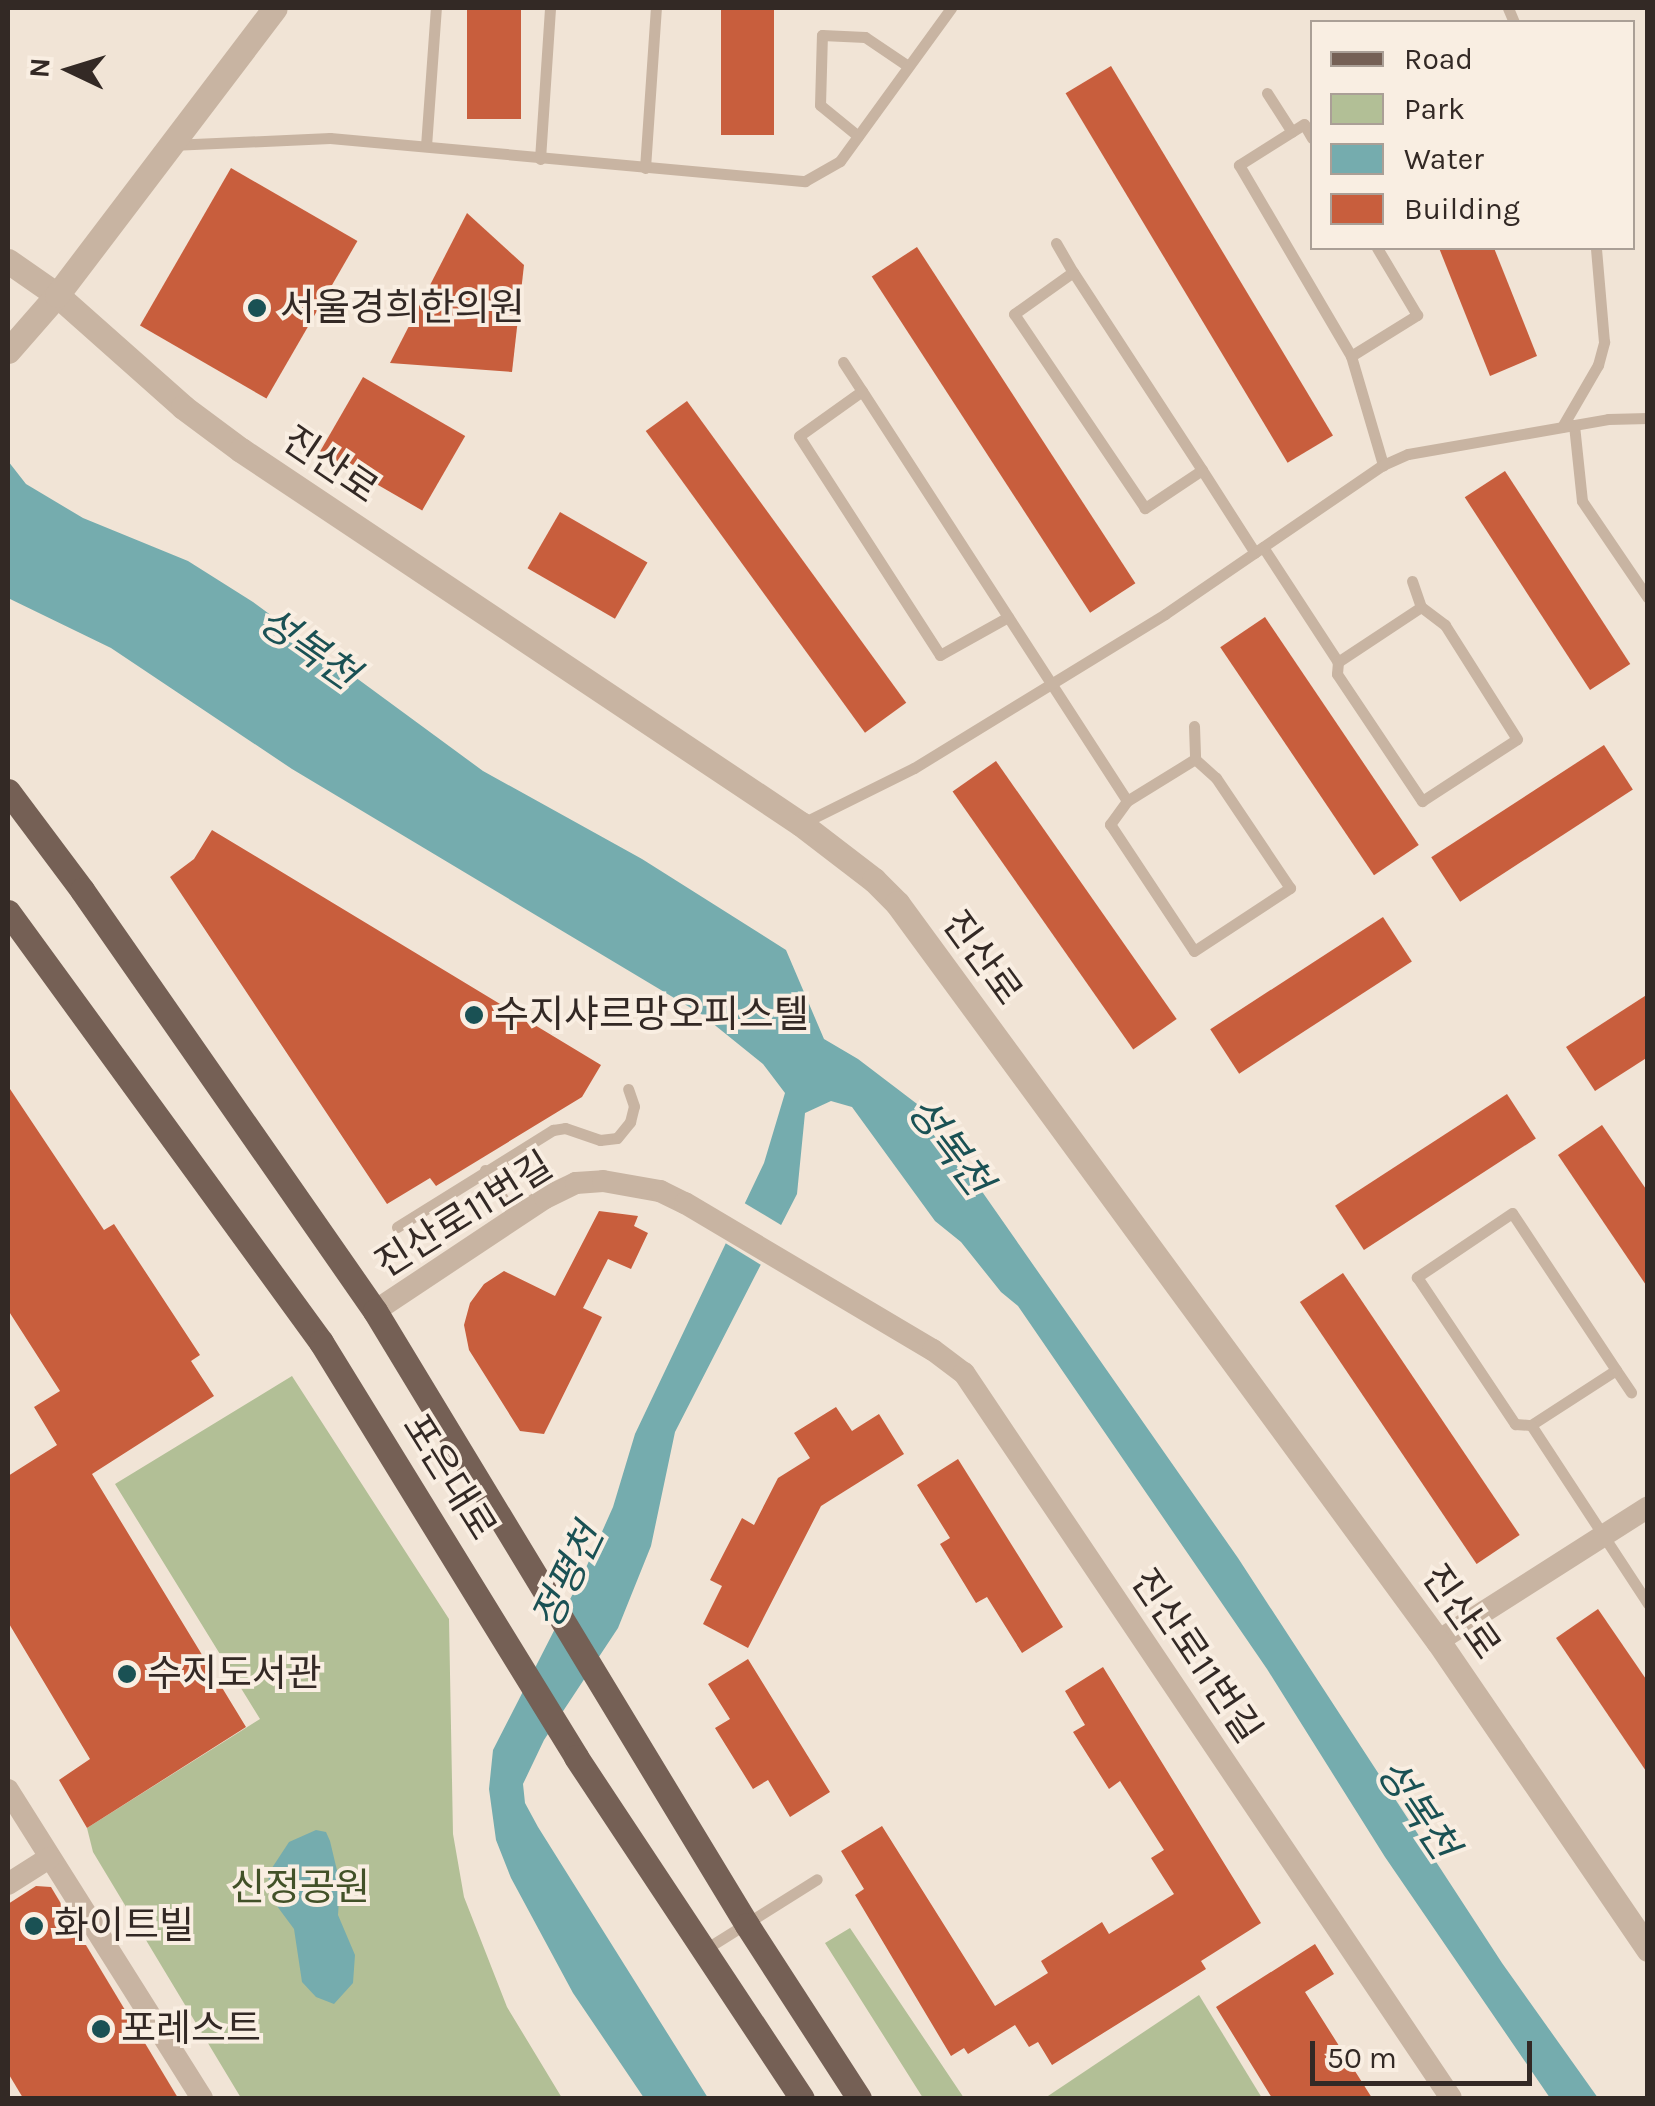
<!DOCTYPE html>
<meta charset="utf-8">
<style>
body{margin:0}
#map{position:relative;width:1655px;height:2106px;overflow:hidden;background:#f1e4d6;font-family:Karla,"Noto Sans KR",sans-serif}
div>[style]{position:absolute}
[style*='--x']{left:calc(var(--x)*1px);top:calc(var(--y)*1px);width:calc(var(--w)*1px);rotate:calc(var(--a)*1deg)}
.green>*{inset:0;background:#b2bf96}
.water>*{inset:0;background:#75acae}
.pier>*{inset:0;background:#f1e4d6}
.building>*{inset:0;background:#c85e3d;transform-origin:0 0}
.service>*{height:11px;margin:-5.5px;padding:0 5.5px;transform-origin:5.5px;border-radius:5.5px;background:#c8b4a2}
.minor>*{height:22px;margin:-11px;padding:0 11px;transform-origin:11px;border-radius:11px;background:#c8b4a2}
.tertiary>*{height:25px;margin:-12.5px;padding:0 12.5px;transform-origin:12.5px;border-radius:12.5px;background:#c8b4a2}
.primary>*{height:25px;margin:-12.5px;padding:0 12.5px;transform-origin:12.5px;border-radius:12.5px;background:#756055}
.dots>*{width:28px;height:28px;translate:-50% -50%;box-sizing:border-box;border:5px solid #f9eee2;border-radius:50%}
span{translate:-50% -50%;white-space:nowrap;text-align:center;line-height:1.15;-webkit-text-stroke:8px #f9eee2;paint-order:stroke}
.poi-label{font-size:38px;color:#332925}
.left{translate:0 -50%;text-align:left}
.street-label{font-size:38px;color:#332925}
.park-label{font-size:38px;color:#425128}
.water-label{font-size:40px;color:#1a5154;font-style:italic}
.frame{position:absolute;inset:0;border:10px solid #332925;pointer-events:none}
.legend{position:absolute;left:1310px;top:20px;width:325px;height:230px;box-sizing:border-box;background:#f9eee2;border:2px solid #aa9f96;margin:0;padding:12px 18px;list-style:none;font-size:30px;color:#332925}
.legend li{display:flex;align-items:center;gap:20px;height:50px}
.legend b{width:50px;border:2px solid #aa9f96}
.north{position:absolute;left:20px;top:20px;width:100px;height:100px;-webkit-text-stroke:8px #f9eee2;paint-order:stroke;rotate:274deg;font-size:28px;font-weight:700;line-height:40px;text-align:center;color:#332925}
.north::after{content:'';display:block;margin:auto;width:35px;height:45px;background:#332925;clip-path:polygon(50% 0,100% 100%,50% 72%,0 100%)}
.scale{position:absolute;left:1310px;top:2041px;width:222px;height:45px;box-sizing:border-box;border:5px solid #332925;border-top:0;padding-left:12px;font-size:30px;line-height:35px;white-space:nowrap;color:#332925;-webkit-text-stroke:8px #f9eee2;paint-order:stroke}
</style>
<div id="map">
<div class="green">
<i style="clip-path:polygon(292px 1376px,449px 1619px,453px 1834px,464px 1897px,507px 2007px,562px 2098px,241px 2098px,93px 1852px,87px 1828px,260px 1719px,115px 1484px)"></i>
<i style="clip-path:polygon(850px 1928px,964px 2098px,965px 2098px,923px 2098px,825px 1943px)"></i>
<i style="clip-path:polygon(1199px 1995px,1262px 2098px,1045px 2098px)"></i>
</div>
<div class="water">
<i style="clip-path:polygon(8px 461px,26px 484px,83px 518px,188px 561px,253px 602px,483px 771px,642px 859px,786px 950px,824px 1039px,858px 1059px,925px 1110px,1238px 1558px,1502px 1963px,1598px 2098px,1550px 2098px,1385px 1857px,1267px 1669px,1018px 1306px,1001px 1292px,961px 1242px,935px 1221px,852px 1107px,831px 1101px,805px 1113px,797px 1194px,675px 1432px,651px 1546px,618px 1628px,544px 1740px,523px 1784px,525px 1803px,538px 1827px,708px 2098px,644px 2098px,573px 1993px,511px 1878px,496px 1840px,489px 1789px,493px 1750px,585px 1570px,613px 1507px,635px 1434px,764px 1163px,785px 1093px,763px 1064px,701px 1014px,292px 769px,111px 648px,8px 598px)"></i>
<i style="clip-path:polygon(316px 1830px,326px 1832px,330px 1841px,340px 1883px,338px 1915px,355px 1955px,353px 1983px,334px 2004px,316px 1997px,302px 1982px,294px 1929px,271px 1898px,268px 1874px,289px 1842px)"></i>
</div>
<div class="pier">
<i style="clip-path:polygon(741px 1201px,786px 1228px,766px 1268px,722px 1241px)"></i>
</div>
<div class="building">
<i style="left:467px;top:8px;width:54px;height:111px"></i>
<i style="left:721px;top:8px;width:53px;height:127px"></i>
<i style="left:1111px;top:66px;width:431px;height:53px;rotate:59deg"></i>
<i style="left:231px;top:168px;width:146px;height:182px;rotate:30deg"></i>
<i style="clip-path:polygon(467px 213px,524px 265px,512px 372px,390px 363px)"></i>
<i style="left:917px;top:247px;width:401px;height:54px;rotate:57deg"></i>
<i style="clip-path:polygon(1439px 248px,1494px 248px,1537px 356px,1490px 376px)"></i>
<i style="left:363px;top:377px;width:118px;height:86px;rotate:30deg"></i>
<i style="left:687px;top:401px;width:373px;height:51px;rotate:54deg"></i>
<i style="left:1505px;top:471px;width:230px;height:48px;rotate:57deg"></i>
<i style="left:560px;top:512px;width:101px;height:65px;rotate:30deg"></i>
<i style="left:1265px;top:617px;width:275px;height:54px;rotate:56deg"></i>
<i style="left:1604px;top:745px;width:53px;height:206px;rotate:57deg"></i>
<i style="left:996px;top:761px;width:315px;height:53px;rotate:55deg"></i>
<i style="clip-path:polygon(212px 830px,601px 1065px,582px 1097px,436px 1186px,430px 1178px,387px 1204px,170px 877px,194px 859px)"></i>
<i style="left:1383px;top:917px;width:53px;height:206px;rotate:57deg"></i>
<i style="clip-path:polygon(1648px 994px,1648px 1057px,1595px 1091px,1566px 1047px)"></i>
<i style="clip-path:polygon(8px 1086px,104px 1230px,114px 1224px,200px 1355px,191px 1361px,214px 1396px,92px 1474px,246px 1727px,87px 1828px,59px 1780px,90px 1759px,8px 1622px,8px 1476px,57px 1445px,34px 1407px,60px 1391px,8px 1310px)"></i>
<i style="left:1507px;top:1094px;width:53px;height:205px;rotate:57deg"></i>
<i style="clip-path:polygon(1602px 1125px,1648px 1192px,1648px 1288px,1558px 1155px)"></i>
<i style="clip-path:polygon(599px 1211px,638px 1216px,634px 1226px,648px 1233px,631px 1269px,608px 1259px,583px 1308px,602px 1317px,544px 1434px,520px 1431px,469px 1350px,464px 1325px,470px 1303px,484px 1284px,504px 1271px,555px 1296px)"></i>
<i style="left:1343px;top:1273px;width:316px;height:52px;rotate:56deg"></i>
<i style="clip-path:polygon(836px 1407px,852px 1431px,879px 1414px,904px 1454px,821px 1506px,748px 1648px,703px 1624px,722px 1586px,710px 1580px,742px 1518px,754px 1525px,778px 1478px,810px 1458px,794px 1433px)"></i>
<i style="clip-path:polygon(958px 1459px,1063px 1627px,1022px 1653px,987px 1597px,976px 1603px,940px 1544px,950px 1538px,917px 1485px)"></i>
<i style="clip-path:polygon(1598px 1609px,1648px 1682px,1648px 1774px,1556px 1638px)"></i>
<i style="clip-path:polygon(748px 1659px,830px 1792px,790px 1817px,768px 1780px,753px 1789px,715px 1728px,730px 1719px,708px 1684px)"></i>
<i style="clip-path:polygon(1103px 1667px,1261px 1923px,1201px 1961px,1206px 1969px,1052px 2065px,1038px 2042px,1029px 2047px,1015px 2025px,968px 2054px,964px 2048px,951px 2056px,855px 1895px,864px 1889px,841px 1851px,882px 1826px,995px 2006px,1048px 1973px,1041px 1961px,1102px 1922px,1109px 1934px,1174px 1894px,1151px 1858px,1164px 1850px,1120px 1781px,1109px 1789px,1073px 1732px,1085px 1725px,1065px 1691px)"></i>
<i style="clip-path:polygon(36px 1886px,51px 1887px,178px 2098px,23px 2098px,8px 2073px,8px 1904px)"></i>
<i style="clip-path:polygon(1315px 1944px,1334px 1974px,1305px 1992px,1372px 2098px,1272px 2098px,1216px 2007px)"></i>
</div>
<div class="service">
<i style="--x:1508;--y:8;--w:15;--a:67"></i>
<i style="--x:1267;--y:93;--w:46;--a:57.3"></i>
<i style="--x:858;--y:136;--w:49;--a:-140.8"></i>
<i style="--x:820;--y:105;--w:70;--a:-88.4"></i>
<i style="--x:822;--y:35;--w:43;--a:2.7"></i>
<i style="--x:865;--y:37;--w:52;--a:34"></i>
<i style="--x:1312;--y:138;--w:16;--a:-120"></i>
<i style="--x:1304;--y:124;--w:77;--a:147.8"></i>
<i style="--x:1239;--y:165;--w:221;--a:59.6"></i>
<i style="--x:1351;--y:356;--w:114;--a:73.6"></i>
<i style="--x:171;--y:145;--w:159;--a:-2.5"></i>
<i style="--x:330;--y:138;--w:477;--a:5.2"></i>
<i style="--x:805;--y:181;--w:40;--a:-29.7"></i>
<i style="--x:840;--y:161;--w:189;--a:-54"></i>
<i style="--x:426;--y:146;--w:138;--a:-85.9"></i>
<i style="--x:540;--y:159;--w:151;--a:-86.2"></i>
<i style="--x:645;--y:168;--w:160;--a:-86.1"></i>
<i style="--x:1056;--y:243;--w:34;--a:60"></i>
<i style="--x:1351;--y:356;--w:78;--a:-31.8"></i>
<i style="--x:1417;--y:315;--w:78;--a:-120.8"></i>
<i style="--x:843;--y:362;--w:35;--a:57"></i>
<i style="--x:1574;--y:425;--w:76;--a:84"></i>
<i style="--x:1582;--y:501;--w:117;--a:55.8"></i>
<i style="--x:1562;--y:427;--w:72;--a:-59.9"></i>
<i style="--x:1598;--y:365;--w:24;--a:-75"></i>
<i style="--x:1604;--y:342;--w:94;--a:-94.9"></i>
<i style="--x:1202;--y:470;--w:69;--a:146.3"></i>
<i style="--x:1145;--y:508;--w:234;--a:-124"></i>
<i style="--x:1014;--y:314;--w:72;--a:-35.4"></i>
<i style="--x:1073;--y:272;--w:236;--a:56.9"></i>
<i style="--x:1202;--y:470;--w:98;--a:57.4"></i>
<i style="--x:1263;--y:547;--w:137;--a:56.9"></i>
<i style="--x:1338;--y:662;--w:12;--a:95"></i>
<i style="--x:1337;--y:674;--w:153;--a:56.2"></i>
<i style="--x:1422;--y:801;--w:113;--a:-33.1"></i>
<i style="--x:1517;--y:739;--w:135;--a:-122.3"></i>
<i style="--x:1445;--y:625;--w:30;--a:-143"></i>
<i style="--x:1421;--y:607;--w:100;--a:146.5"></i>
<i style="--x:1412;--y:581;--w:28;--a:71"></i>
<i style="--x:1008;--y:617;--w:78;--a:150.8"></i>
<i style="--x:940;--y:655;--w:260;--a:-122.8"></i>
<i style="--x:799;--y:436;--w:77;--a:-35.5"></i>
<i style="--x:862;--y:391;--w:488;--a:57.1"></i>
<i style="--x:1127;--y:801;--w:29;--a:126"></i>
<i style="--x:1110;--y:824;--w:152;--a:56.5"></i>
<i style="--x:1194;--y:951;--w:115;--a:-33.3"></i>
<i style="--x:1290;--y:888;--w:133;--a:-123.9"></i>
<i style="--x:1216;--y:778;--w:28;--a:-138"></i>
<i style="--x:1195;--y:759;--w:80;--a:148.3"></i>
<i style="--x:1194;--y:726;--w:33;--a:88"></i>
<i style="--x:801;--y:824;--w:126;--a:-26.4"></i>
<i style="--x:914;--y:768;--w:294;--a:-31.5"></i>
<i style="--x:1165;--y:614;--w:264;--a:-34.4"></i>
<i style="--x:1383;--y:465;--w:27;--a:-24"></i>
<i style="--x:1408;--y:454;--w:203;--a:-9.9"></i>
<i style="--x:1608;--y:419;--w:40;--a:-1.4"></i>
<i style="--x:485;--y:1170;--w:58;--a:57.7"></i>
<i style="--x:397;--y:1227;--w:184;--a:-31.9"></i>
<i style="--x:553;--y:1130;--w:12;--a:-9"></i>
<i style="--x:565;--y:1128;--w:37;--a:19"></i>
<i style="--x:600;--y:1140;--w:17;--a:-7"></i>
<i style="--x:617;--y:1138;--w:21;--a:-51"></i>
<i style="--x:630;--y:1122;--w:16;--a:-76"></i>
<i style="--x:634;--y:1106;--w:18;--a:-109"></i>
<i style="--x:1616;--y:1370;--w:27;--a:56"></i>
<i style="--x:1531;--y:1425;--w:101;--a:-32.9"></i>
<i style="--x:1616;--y:1370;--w:188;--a:-123.5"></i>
<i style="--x:1512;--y:1213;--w:115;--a:146"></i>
<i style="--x:1417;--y:1277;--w:177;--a:56.3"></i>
<i style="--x:1515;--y:1424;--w:16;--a:4"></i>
<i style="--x:1531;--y:1425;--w:214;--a:56.8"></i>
<i style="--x:704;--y:1950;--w:133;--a:-32.1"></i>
</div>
<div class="minor">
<i style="--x:375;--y:1311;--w:204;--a:-33.6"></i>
<i style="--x:545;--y:1198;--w:34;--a:-26"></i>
<i style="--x:576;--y:1183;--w:27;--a:-4"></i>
<i style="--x:603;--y:1181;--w:58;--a:10"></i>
<i style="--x:660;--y:1191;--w:28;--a:26"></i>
<i style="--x:685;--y:1203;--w:288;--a:30.7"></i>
<i style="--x:933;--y:1350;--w:39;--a:37"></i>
<i style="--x:964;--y:1373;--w:873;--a:56.11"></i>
<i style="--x:1438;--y:1641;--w:249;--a:-32.5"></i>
<i style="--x:8;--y:1790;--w:364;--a:57.8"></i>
<i style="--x:8;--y:1884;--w:49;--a:-32.4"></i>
</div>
<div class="tertiary">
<i style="--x:8;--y:261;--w:60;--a:34.8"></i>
<i style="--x:57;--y:295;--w:169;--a:41.6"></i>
<i style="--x:183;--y:407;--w:72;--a:36.6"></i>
<i style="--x:241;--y:450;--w:673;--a:33.74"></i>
<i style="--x:801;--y:824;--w:92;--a:37.5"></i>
<i style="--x:874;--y:880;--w:33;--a:45"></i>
<i style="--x:897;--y:903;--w:915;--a:53.76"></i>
<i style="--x:1438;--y:1641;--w:373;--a:55.7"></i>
<i style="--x:8;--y:351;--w:74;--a:-48.8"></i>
<i style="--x:57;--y:295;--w:360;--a:-52.8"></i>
</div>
<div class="primary">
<i style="--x:8;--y:791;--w:124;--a:53.2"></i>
<i style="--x:82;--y:890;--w:513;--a:55.16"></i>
<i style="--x:375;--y:1311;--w:718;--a:58.79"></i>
<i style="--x:747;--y:1925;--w:206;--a:57.1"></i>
<i style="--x:8;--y:912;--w:532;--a:53.95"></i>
<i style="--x:321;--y:1342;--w:487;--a:58.4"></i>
<i style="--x:576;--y:1757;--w:409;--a:56.5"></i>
</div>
<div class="dots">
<i style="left:257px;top:308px;background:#1a5154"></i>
<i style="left:474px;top:1015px;background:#1a5154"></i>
<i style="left:127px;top:1674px;background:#1a5154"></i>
<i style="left:34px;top:1926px;background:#1a5154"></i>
<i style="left:101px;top:2029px;background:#1a5154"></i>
</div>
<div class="poi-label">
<span class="left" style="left:280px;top:308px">서울경희한의원</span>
<span class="left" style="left:494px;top:1015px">수지샤르망오피스텔</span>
<span class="left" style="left:147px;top:1674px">수지도서관</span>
<span class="left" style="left:54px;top:1926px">화이트빌</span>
<span class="left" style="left:121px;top:2029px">포레스트</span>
</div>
<div class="street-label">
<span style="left:330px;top:465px;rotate:34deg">진산로</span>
<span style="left:982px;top:958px;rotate:54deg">진산로</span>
<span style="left:464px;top:1215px;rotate:-32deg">진산로11번길</span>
<span style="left:449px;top:1477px;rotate:58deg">포은대로</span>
<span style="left:1461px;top:1612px;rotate:55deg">진산로</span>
<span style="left:1196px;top:1656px;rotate:56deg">진산로11번길</span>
</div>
<div class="park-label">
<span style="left:300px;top:1888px">신정공원</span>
</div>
<div class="water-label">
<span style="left:308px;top:648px;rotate:35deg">성복천</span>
<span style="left:949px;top:1146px;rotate:53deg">성복천</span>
<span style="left:568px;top:1577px;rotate:-64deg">정평천</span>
<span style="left:1417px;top:1809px;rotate:56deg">성복천</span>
</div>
<div class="frame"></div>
<ul class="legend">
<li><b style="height:12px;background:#756055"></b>Road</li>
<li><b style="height:28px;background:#b2bf96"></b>Park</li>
<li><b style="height:28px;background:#75acae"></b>Water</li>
<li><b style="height:28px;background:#c85e3d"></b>Building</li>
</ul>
<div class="north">N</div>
<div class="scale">50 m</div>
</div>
